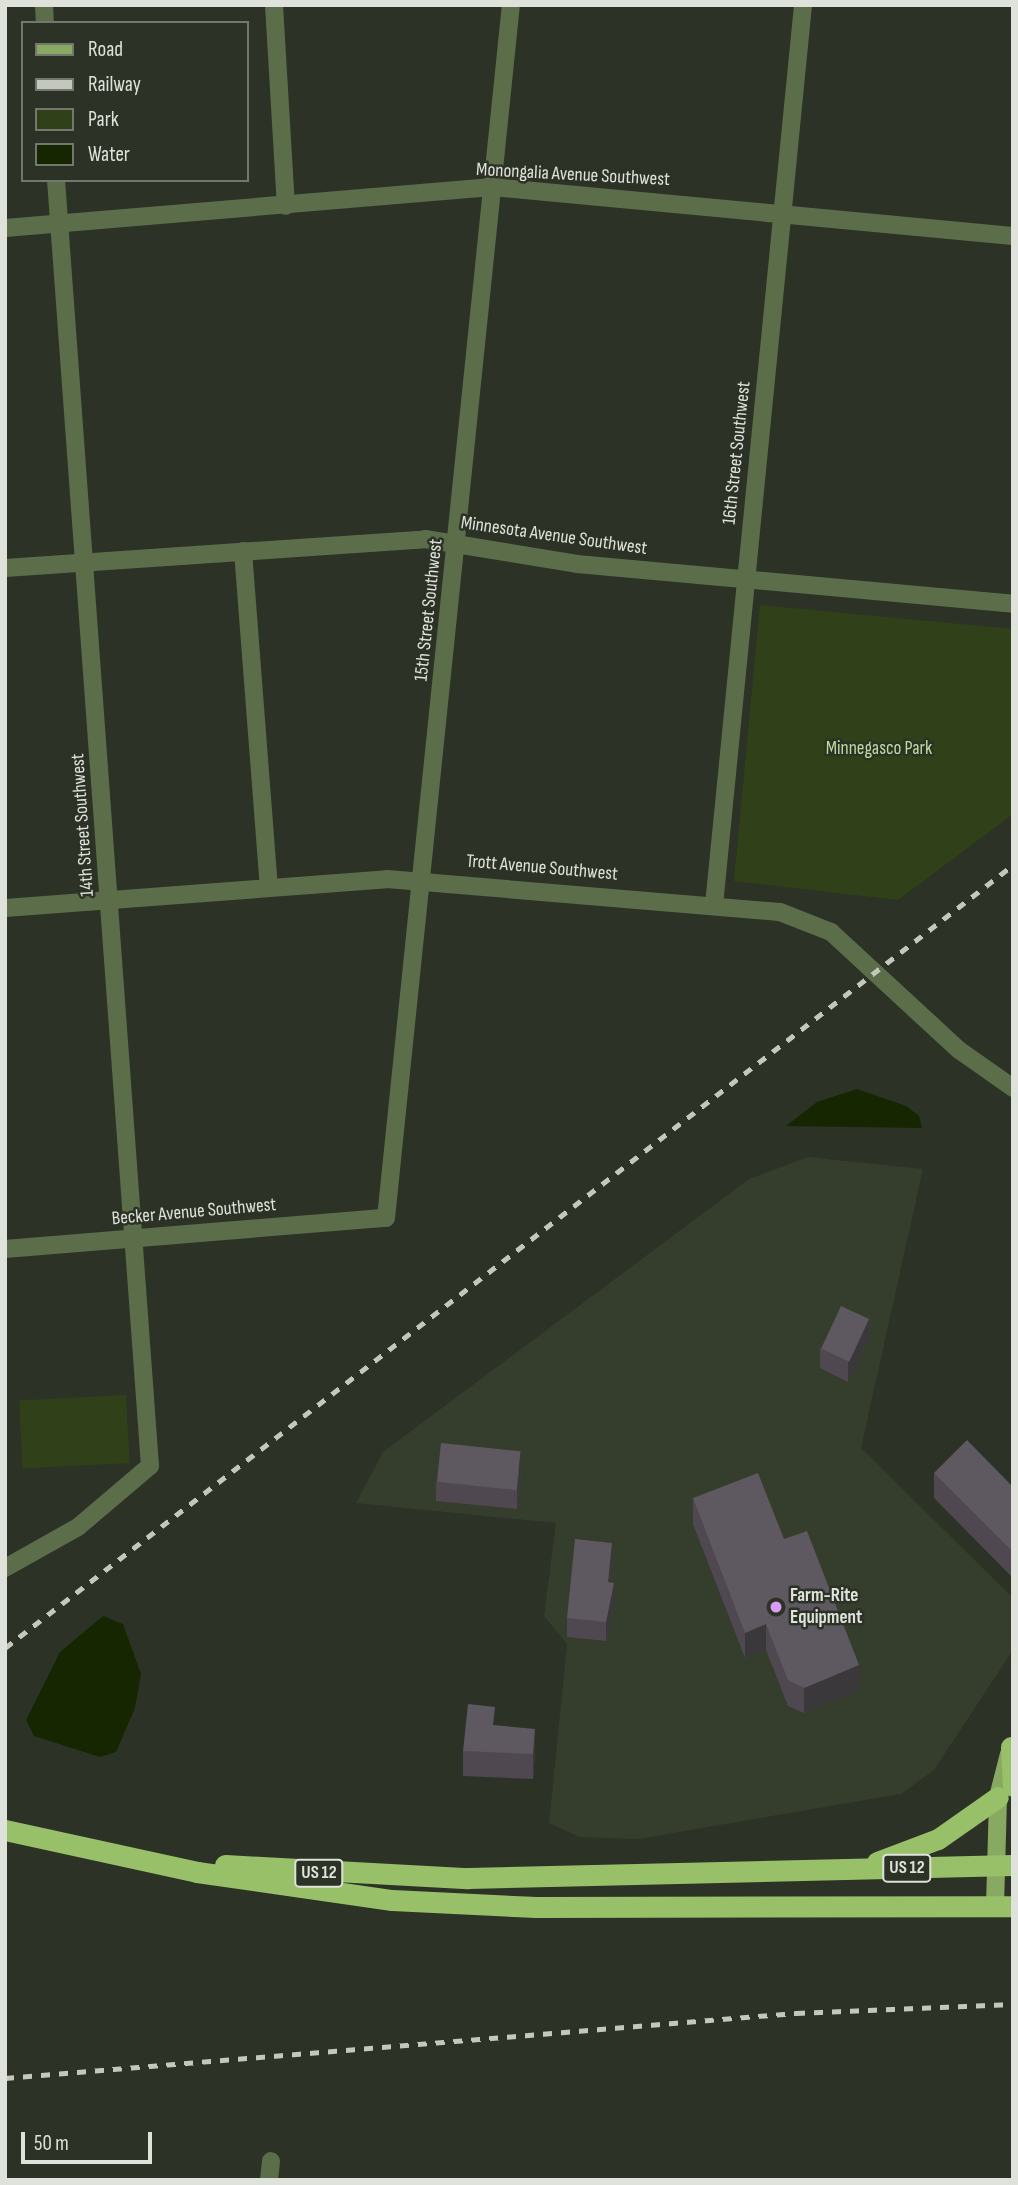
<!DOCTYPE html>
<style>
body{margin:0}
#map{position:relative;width:1018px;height:2185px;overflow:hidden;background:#2c3226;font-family:"Sofia Sans Condensed",sans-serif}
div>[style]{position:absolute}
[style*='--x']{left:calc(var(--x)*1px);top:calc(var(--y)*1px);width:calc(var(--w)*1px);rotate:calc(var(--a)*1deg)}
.built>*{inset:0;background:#353d2d}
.green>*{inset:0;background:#30411a;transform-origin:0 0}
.water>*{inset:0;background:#162600}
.minor>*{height:18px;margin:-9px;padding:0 9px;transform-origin:9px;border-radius:9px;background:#5c6d4a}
.major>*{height:18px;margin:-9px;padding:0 9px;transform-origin:9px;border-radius:9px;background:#88a961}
.highway>*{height:21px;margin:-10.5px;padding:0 10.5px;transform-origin:10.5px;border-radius:10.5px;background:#98c069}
.rail>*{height:5px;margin-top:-2.5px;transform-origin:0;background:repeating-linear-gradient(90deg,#c3c7be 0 9px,transparent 0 18px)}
.wall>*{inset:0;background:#4f4851}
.shaded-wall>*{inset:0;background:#3a383a}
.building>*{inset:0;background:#5e5860;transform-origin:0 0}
.dots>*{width:19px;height:19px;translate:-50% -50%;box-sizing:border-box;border:4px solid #2c3226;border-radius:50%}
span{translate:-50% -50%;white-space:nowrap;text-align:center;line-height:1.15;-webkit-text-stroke:5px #2c3226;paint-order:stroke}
.shield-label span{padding:2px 5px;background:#2c3226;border:2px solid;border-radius:5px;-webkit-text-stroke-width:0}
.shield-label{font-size:18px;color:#dee2da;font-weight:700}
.street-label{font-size:19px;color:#dee2da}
.park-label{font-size:19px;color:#bddd9b}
.poi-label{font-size:19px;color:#dee2da;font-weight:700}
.left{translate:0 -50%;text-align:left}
.frame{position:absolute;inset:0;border:7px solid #dee2da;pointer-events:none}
.legend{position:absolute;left:21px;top:21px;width:228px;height:161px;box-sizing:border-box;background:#2c3226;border:2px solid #73786e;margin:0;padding:9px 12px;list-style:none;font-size:21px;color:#dee2da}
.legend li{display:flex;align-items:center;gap:14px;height:35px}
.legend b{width:35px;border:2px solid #73786e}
.scale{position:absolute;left:21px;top:2132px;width:131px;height:32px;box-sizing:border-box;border:4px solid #dee2da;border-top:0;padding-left:9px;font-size:21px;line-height:24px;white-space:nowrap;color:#dee2da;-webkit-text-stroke:5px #2c3226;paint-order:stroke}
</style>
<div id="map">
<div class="built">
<i style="clip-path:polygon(808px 1157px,923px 1169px,861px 1448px,1013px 1598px,1013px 1650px,934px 1770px,901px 1794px,638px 1839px,579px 1837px,549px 1823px,567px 1644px,544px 1616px,556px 1523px,356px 1503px,383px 1452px,749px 1179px)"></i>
</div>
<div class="green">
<i style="clip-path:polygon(760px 605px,1013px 629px,1013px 814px,898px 900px,734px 881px)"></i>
<i style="left:126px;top:1395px;width:68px;height:107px;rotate:87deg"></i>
</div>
<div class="water">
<i style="clip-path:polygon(857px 1089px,906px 1106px,919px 1116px,922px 1128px,786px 1126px,817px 1102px)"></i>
<i style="clip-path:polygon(103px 1616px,123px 1624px,141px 1674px,135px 1708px,116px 1752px,100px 1757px,34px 1736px,26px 1720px,60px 1652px)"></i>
</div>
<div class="minor">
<i style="--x:44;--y:5;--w:18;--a:87"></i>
<i style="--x:274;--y:5;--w:201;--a:86.6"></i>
<i style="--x:5;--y:228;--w:489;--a:-4.8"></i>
<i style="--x:492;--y:187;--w:523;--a:5.37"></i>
<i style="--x:243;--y:551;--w:337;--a:85.6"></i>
<i style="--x:5;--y:568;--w:421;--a:-3.9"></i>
<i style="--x:425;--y:539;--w:154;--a:9.3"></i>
<i style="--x:577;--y:564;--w:438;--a:5.2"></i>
<i style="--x:714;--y:905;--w:904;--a:-84.35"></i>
<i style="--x:5;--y:908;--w:383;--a:-4.3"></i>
<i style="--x:387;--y:879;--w:394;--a:4.8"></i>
<i style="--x:780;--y:912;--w:55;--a:21.4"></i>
<i style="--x:831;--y:932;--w:174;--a:42.7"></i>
<i style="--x:959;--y:1050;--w:66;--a:35.1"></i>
<i style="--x:5;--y:1249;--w:382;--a:-4.7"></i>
<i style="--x:386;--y:1218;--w:1219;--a:-84.12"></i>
<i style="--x:5;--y:1568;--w:84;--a:-29.3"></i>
<i style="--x:78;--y:1527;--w:94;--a:-40.3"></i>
<i style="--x:150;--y:1466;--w:1289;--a:-94.18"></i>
<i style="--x:269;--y:2180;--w:19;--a:-84"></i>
</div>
<div class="major">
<i style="--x:995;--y:1906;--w:109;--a:-88.4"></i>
<i style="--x:998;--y:1797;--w:44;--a:-75.7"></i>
</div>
<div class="highway">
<i style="--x:1011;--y:1747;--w:39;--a:87"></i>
<i style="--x:5;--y:1830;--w:197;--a:12.3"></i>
<i style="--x:197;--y:1872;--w:197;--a:8.2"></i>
<i style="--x:392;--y:1900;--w:144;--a:2.8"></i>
<i style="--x:536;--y:1907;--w:477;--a:-0.1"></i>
<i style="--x:877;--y:1862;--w:65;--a:-20.7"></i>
<i style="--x:938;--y:1839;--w:73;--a:-35"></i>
<i style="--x:225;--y:1865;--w:243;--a:3.1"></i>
<i style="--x:468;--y:1878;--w:545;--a:-1.37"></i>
</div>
<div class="rail">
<i style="--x:5;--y:1648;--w:1276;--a:-37.84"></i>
<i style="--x:5;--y:2078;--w:794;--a:-4.7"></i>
<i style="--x:796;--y:2013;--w:217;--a:-2.4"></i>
</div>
<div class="wall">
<i style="clip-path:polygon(869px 1339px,848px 1382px,820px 1368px,820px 1348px)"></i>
<i style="clip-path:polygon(521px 1470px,517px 1509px,436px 1501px,436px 1482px)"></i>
<i style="clip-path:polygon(934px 1473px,1013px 1487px,1013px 1578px,934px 1498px)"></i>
<i style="clip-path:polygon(693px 1498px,784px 1539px,859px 1690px,804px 1713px,788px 1706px,766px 1650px,745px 1658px,693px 1524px)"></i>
<i style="clip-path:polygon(612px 1562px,610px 1582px,614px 1602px,606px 1641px,567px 1637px,567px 1618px)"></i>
<i style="clip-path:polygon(495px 1725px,535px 1754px,533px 1779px,463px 1776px,463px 1751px)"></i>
</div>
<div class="shaded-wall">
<i style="clip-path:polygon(869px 1319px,869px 1339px,848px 1382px,848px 1362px)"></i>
<i style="clip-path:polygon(521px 1451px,521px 1470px,517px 1509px,517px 1490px)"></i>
<i style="clip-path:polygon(612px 1543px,612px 1562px,608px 1601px,608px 1582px)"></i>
<i style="clip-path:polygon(614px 1583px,614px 1602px,606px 1641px,606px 1622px)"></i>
<i style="clip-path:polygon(766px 1624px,766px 1650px,745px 1658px,745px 1633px)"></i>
<i style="clip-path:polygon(859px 1665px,859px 1690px,804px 1713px,804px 1688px)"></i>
<i style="clip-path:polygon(535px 1729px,535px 1754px,533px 1779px,533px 1754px)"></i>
</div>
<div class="building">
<i style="left:841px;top:1306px;width:31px;height:47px;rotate:25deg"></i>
<i style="clip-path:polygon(967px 1440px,1013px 1487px,1013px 1552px,934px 1473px)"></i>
<i style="left:441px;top:1443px;width:80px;height:39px;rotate:6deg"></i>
<i style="clip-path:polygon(758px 1473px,784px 1539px,807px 1531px,859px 1665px,804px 1688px,788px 1680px,766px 1624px,745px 1633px,693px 1498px)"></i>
<i style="clip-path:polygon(575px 1539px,612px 1543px,608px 1582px,614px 1583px,606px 1622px,567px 1618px)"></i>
<i style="clip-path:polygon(468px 1704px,495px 1707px,493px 1725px,535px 1729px,533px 1754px,463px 1751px)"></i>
</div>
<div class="dots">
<i style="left:776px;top:1607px;background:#da9af6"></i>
</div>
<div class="shield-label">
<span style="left:907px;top:1868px">US 12</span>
<span style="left:319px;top:1873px">US 12</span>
</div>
<div class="street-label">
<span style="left:573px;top:175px;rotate:3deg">Monongalia Avenue Southwest</span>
<span style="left:737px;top:453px;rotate:-84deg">16th Street Southwest</span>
<span style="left:554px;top:536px;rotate:8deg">Minnesota Avenue Southwest</span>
<span style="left:429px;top:610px;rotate:-84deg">15th Street Southwest</span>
<span style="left:83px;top:825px;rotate:-94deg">14th Street Southwest</span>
<span style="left:542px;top:868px;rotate:5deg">Trott Avenue Southwest</span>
<span style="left:194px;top:1212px;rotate:-5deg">Becker Avenue Southwest</span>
</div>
<div class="park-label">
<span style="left:879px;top:749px">Minnegasco Park</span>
</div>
<div class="poi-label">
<span class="left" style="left:790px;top:1607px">Farm-Rite<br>Equipment</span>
</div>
<div class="frame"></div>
<ul class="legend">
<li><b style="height:9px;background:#88a961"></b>Road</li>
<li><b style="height:9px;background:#c3c7be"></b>Railway</li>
<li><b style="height:19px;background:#30411a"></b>Park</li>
<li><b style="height:19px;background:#162600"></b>Water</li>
</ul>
<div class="scale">50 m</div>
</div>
